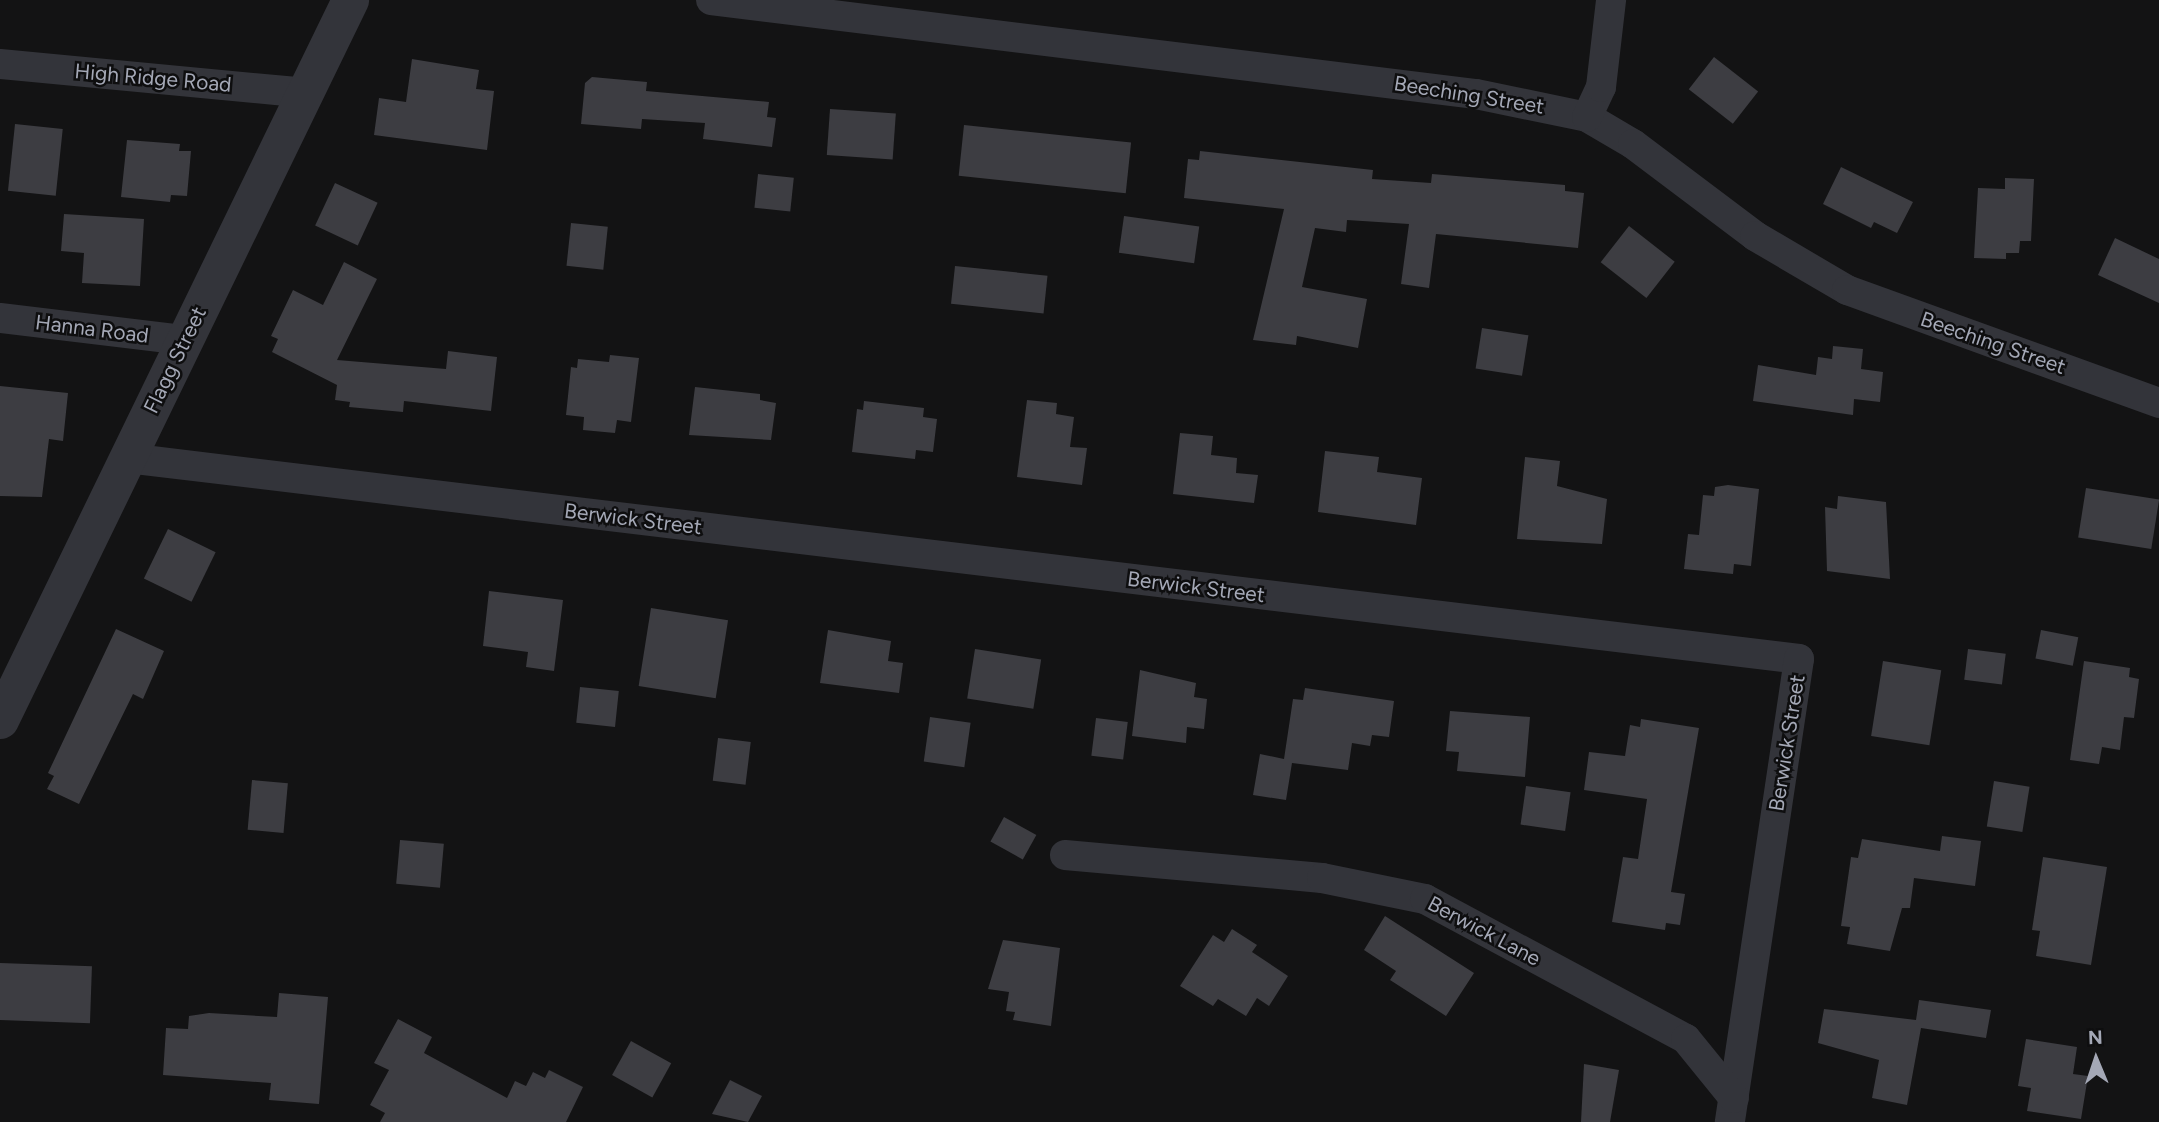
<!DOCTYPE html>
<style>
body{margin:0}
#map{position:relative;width:2159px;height:1122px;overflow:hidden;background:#131314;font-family:Figtree,sans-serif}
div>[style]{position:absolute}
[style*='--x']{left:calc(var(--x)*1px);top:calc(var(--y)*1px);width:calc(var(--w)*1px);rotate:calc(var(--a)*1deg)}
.building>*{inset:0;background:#3d3d42;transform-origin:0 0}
.minor>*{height:30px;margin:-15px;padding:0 15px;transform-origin:15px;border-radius:15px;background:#33343a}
.tertiary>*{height:37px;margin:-18.5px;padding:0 18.5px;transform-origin:18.5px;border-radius:18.5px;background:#33343a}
span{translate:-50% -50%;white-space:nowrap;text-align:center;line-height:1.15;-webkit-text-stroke:5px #0e0e0f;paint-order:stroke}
.street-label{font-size:21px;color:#a4a8b6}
.north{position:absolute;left:2061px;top:1024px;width:70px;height:70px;-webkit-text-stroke:5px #0e0e0f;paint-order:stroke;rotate:358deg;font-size:19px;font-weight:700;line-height:28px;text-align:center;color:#a4a8b6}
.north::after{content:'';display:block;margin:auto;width:24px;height:32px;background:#a4a8b6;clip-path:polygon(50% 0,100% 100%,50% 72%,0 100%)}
</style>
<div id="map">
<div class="building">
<i style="left:1714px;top:57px;width:56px;height:41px;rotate:38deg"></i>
<i style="clip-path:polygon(412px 59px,479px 70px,476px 89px,494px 91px,487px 150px,374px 135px,379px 98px,406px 102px)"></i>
<i style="clip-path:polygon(592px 77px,647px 82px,646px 91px,769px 102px,767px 117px,776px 118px,772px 147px,703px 139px,705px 123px,642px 119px,641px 129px,581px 124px,585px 83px)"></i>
<i style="left:830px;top:109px;width:66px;height:46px;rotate:4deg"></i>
<i style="left:15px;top:124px;width:48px;height:67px;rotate:6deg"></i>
<i style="left:964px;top:125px;width:168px;height:51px;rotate:6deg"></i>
<i style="clip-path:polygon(127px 140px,180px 144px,179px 151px,191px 151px,187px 196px,171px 195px,170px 202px,121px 197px)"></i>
<i style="clip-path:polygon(1200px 151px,1373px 170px,1372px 179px,1431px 183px,1432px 174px,1565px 185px,1565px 191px,1584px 193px,1578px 248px,1436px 234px,1429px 288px,1401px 284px,1409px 224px,1347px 220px,1346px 232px,1315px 228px,1302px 287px,1367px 299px,1358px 348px,1297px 336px,1296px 345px,1253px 340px,1284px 209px,1184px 198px,1188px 159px,1199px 160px)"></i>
<i style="clip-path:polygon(1841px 167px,1913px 202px,1897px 233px,1874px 222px,1871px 228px,1823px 204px)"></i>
<i style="left:758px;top:174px;width:36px;height:34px;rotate:6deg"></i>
<i style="clip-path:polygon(2005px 178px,2034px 179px,2031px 241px,2020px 241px,2019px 253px,2006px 253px,2006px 259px,1974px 258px,1978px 188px,2005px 189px)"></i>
<i style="left:335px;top:183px;width:47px;height:47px;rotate:25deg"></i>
<i style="clip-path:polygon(64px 214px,144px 219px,140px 286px,82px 283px,84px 253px,61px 251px)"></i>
<i style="left:1124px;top:216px;width:76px;height:37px;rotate:8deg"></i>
<i style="left:571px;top:223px;width:37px;height:43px;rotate:6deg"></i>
<i style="left:1629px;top:226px;width:58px;height:46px;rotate:38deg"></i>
<i style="clip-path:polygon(2115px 238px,2159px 259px,2159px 303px,2098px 275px)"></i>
<i style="clip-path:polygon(344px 262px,377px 279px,337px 360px,446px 369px,448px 351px,497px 357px,491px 411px,404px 401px,403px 412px,349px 407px,350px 402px,335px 400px,337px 385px,272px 352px,278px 339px,271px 336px,293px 290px,323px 305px)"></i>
<i style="left:955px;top:266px;width:93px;height:38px;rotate:6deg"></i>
<i style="left:1482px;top:328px;width:47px;height:41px;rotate:9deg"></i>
<i style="clip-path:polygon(1833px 346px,1863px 349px,1861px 369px,1883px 372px,1880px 402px,1854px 399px,1853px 415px,1753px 401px,1758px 365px,1816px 375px,1818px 357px,1832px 359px)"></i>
<i style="clip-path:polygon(610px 355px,639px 358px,631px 422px,617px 420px,615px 433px,583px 430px,584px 417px,566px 415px,571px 367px,577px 368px,578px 359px,609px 362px)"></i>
<i style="clip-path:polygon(0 386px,68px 393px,63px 441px,49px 439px,42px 497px,0 496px)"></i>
<i style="clip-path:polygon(695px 387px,760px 394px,760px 400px,776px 403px,771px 440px,689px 435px)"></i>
<i style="clip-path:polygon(1027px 400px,1057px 403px,1056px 414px,1074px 417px,1070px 447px,1087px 448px,1082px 485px,1017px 477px)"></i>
<i style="clip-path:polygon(864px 401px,924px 408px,923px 417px,937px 419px,933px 452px,916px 450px,915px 459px,852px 452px,857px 409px,863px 410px)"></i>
<i style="clip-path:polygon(1180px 433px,1213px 436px,1211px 455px,1237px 458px,1236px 473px,1258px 475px,1254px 503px,1173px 494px)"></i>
<i style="clip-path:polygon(1325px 451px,1379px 457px,1377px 472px,1422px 478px,1416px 525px,1318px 512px)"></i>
<i style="clip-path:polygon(1525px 457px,1560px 461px,1557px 486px,1607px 499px,1602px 544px,1517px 539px)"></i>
<i style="clip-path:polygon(1728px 485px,1759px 489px,1751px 566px,1734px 564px,1733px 574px,1684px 569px,1688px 534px,1699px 535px,1703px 495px,1714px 496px,1715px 487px)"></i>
<i style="left:2086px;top:488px;width:74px;height:50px;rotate:9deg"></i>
<i style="clip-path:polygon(1838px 496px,1886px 502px,1890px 579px,1827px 571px,1825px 507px,1837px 509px)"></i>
<i style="left:168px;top:529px;width:53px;height:55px;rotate:26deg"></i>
<i style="clip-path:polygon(489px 591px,563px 600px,554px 671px,526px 667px,528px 652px,483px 646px)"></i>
<i style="left:651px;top:608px;width:78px;height:79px;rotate:9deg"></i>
<i style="clip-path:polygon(116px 629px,164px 651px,143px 699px,133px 694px,79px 804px,47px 789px,54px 776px,48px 773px)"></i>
<i style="clip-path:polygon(828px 630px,891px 641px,888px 661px,903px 663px,899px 693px,820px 683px)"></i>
<i style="left:2041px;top:630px;width:38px;height:29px;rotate:11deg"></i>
<i style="left:975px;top:649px;width:67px;height:50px;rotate:9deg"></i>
<i style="left:1968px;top:649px;width:38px;height:31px;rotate:7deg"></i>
<i style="left:1883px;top:661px;width:59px;height:76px;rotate:9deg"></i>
<i style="clip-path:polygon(2084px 661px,2130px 668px,2129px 677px,2139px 679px,2134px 718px,2124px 717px,2120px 750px,2102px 747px,2099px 764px,2070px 760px)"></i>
<i style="clip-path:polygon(1140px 670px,1196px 683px,1194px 697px,1207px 699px,1204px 729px,1187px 727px,1186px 743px,1132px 736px)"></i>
<i style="left:580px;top:687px;width:39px;height:36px;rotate:6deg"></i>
<i style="clip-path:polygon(1305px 688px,1394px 701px,1389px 737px,1372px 735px,1370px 746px,1352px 743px,1348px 770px,1292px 763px,1286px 800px,1253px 795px,1260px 754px,1284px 759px,1293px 699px,1303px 700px)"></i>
<i style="clip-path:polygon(1450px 711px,1530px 717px,1525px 777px,1457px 771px,1459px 752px,1446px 751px)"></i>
<i style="left:930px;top:717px;width:41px;height:45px;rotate:8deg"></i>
<i style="left:1096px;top:718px;width:32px;height:38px;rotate:7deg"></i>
<i style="clip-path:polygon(1641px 719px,1699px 728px,1671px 892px,1685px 894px,1680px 925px,1666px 923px,1665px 930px,1612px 922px,1623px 857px,1638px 859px,1647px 799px,1584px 790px,1589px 752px,1625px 756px,1630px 725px,1640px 727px)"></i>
<i style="left:718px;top:738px;width:33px;height:43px;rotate:7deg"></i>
<i style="left:252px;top:780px;width:36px;height:50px;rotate:5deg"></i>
<i style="left:1994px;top:781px;width:36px;height:46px;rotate:9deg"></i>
<i style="left:1526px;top:786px;width:45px;height:39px;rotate:8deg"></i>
<i style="left:1004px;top:817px;width:37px;height:28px;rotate:29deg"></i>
<i style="clip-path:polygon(1942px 836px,1981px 841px,1975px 886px,1914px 878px,1910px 908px,1902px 908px,1890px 951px,1847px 944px,1850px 927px,1841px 926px,1851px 857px,1858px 858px,1862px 839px,1940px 851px)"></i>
<i style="left:400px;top:840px;width:44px;height:44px;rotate:5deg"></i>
<i style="clip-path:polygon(2043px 857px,2107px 867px,2091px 965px,2036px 956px,2040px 931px,2032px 930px)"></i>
<i style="clip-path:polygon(1385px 916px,1474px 973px,1446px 1016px,1390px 980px,1396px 971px,1364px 950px)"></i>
<i style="clip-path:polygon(1232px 929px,1257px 945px,1252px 952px,1288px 976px,1269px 1006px,1257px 998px,1246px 1016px,1218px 999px,1213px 1006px,1180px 986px,1213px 935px,1224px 942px)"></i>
<i style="clip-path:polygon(1003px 940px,1060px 948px,1051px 1026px,1013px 1020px,1015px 1012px,1006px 1011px,1009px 992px,988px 989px)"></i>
<i style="left:0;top:963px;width:92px;height:57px;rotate:2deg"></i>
<i style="clip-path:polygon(279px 993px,328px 997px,319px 1104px,269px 1100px,271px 1083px,163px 1075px,166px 1028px,188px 1029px,189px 1016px,209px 1013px,277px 1017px)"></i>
<i style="clip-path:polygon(1919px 1000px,1991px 1010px,1986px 1038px,1921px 1028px,1907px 1105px,1872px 1098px,1879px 1060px,1818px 1043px,1824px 1009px,1916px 1020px)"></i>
<i style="clip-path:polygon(398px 1019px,432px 1037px,424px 1053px,507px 1098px,515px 1081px,526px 1086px,533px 1072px,545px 1078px,549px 1070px,583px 1087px,566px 1122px,380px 1122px,385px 1113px,370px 1105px,389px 1070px,374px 1063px)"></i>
<i style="clip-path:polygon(2026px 1039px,2077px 1047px,2073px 1074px,2088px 1076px,2081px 1119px,2027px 1111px,2031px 1088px,2018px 1086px)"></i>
<i style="left:631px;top:1041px;width:46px;height:39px;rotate:29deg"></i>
<i style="clip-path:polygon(1584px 1064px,1619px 1070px,1610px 1122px,1581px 1122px)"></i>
<i style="clip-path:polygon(730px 1080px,762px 1096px,748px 1122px,712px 1114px)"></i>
</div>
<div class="minor">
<i style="--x:711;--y:0;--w:771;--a:7.01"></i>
<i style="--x:1476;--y:94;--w:113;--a:11.7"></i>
<i style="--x:1587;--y:117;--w:53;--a:30.4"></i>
<i style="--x:1633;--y:144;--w:153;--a:37"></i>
<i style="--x:1755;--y:236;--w:107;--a:30.4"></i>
<i style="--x:1847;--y:290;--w:332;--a:19.9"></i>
<i style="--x:0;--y:64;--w:306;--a:5.4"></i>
<i style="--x:1587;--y:117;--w:33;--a:-65"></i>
<i style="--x:1601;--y:87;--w:88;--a:-83.4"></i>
<i style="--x:0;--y:318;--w:186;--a:6.8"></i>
<i style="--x:127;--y:458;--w:1684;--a:6.85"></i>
<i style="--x:1799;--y:659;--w:468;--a:98.5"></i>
<i style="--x:1065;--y:855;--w:258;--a:5.1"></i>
<i style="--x:1322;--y:878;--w:105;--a:11.5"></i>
<i style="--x:1425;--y:899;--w:296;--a:28.2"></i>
<i style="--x:1686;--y:1039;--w:76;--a:50.9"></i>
</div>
<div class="tertiary">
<i style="--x:0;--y:720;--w:801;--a:-64.08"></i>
</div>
<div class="street-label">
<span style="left:153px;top:78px;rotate:5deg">High Ridge Road</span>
<span style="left:1469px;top:95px;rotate:9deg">Beeching Street</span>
<span style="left:92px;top:329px;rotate:7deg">Hanna Road</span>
<span style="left:1993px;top:343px;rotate:19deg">Beeching Street</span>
<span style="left:175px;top:360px;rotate:-64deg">Flagg Street</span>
<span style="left:633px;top:519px;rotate:7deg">Berwick Street</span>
<span style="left:1196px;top:587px;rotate:7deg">Berwick Street</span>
<span style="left:1787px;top:743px;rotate:-81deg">Berwick Street</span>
<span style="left:1484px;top:931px;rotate:28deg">Berwick Lane</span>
</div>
<div class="north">N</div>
</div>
